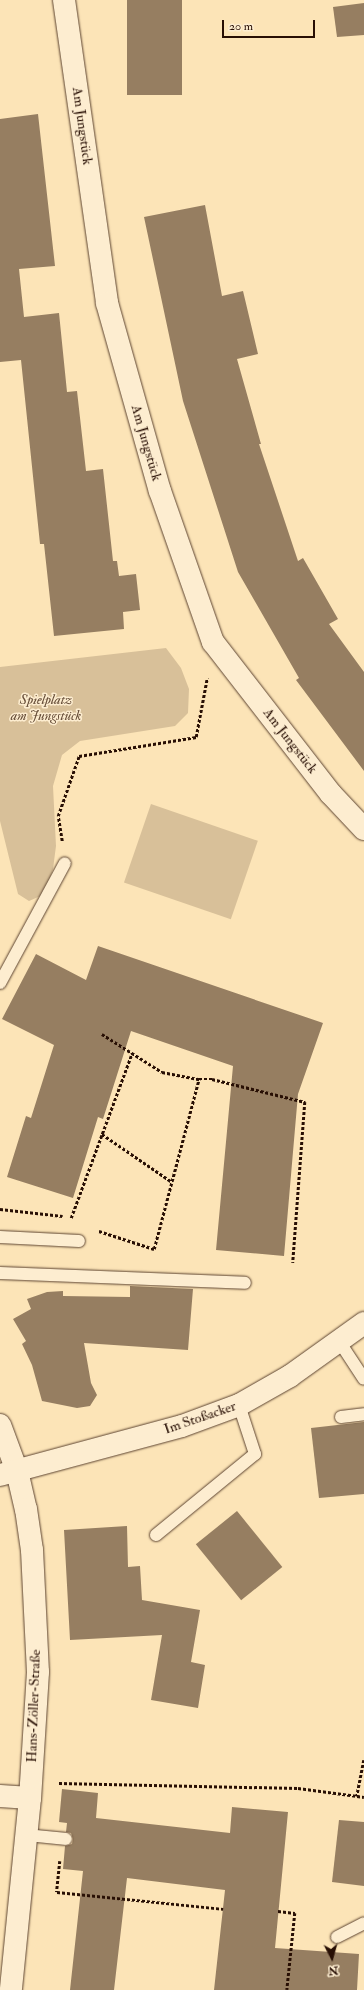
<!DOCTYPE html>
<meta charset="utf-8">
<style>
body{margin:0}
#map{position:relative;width:364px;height:1990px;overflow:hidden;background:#fce4b7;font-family:"IM FELL Double Pica",serif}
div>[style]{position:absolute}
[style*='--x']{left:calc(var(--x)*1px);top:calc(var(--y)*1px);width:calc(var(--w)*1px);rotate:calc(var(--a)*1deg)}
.green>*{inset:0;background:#d8c099;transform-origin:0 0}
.building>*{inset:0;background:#967e61;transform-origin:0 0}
.path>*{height:2.5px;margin-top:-1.25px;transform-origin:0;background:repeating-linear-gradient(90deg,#280f04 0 3px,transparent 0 5px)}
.roads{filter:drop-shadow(0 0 1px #5d4431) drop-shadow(0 0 1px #5d4431)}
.service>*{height:12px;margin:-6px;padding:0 6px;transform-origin:6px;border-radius:6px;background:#fdedd0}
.minor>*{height:22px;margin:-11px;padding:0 11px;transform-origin:11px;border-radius:11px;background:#fdedd0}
span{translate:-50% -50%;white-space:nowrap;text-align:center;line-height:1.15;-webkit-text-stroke:3px #fdedd0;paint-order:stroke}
.street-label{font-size:14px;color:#280f04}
.park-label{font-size:14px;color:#664d38;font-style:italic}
.north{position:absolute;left:312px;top:1938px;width:40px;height:40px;-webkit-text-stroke:3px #fdedd0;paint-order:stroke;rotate:174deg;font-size:11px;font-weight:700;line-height:16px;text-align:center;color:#280f04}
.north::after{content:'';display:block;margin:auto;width:14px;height:18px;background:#280f04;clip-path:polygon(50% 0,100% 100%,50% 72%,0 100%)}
.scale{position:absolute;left:222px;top:20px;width:93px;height:18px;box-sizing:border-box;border:2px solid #280f04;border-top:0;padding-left:5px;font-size:12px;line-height:14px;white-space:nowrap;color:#280f04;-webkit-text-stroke:3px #fdedd0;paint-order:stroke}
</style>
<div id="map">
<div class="green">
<i style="clip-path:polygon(166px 648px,181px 668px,189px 689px,188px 713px,175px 726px,80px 741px,62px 755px,53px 786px,56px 846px,53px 869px,45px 894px,29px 901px,18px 894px,0 821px,0 667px)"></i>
<i style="left:151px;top:804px;width:113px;height:83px;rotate:19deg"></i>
</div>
<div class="building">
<i style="left:127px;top:0;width:55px;height:95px"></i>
<i style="clip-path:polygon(364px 3px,364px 35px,337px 37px,333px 7px)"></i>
<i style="clip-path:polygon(38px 114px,55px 266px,19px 269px,24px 317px,59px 313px,67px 392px,77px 391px,86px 471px,103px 469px,113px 561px,117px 561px,119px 576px,136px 574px,140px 610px,123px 612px,124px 629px,54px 636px,44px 544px,40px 544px,21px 360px,0 362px,0 119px)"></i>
<i style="clip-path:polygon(205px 205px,222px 296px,243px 291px,258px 354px,237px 359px,261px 444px,259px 444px,298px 561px,303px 558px,338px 619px,329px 624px,364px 672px,364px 771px,296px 680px,299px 678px,238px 572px,183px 401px,144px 217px)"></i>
<i style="clip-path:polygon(98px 946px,323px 1023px,298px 1094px,284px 1256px,216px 1250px,233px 1066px,131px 1031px,103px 1119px,98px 1117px,73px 1198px,7px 1177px,26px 1116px,31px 1118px,54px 1045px,2px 1019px,36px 954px,86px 980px)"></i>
<i style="clip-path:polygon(130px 1286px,193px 1289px,188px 1350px,84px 1343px,91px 1383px,97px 1395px,90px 1406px,77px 1408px,42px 1401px,32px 1365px,22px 1344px,26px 1341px,13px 1319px,31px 1309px,27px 1299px,47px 1292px,63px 1291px,63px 1296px,130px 1297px)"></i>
<i style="clip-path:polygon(364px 1422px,364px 1494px,319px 1498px,311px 1428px)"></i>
<i style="left:237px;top:1511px;width:72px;height:53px;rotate:51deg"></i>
<i style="clip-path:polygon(127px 1526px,128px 1567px,140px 1566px,142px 1600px,200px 1610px,191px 1662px,205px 1665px,198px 1708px,151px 1700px,162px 1635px,70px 1640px,64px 1530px)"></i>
<i style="clip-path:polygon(62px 1789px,98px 1793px,96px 1818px,230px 1833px,232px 1807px,288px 1812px,275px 1948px,359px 1954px,357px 1990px,214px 1990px,225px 1890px,127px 1878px,114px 1990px,70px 1990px,83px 1871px,63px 1869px,65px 1846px,72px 1844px,73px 1839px,71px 1833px,66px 1832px,67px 1823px,59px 1822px)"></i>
<i style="clip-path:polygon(339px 1820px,364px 1822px,364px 1886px,332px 1882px)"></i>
</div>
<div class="path">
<i style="--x:62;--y:841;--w:25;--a:-99"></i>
<i style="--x:58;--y:816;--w:64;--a:-70.7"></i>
<i style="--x:79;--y:756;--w:119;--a:-9.2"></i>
<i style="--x:196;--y:737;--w:60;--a:-79.4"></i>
<i style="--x:102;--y:1034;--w:71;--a:32.3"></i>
<i style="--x:162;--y:1072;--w:38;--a:11"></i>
<i style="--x:102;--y:1134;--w:85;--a:34.4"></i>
<i style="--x:0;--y:1209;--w:63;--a:6.3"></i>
<i style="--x:71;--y:1218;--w:176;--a:-69.7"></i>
<i style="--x:99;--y:1231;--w:58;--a:18.1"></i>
<i style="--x:154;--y:1249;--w:176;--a:-75.2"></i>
<i style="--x:199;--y:1079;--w:13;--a:0"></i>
<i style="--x:212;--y:1079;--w:96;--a:13.9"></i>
<i style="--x:305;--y:1102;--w:161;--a:94.3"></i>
<i style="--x:364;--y:1760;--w:37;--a:101"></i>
<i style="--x:357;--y:1796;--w:7;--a:8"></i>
<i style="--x:59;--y:1783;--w:239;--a:1.2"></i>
<i style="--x:298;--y:1788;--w:60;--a:7.7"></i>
<i style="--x:60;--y:1861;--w:31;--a:96"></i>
<i style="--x:57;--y:1892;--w:167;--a:5.8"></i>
<i style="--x:278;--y:1911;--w:17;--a:7"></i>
<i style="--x:295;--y:1913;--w:77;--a:95.9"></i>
</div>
<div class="roads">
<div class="service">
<i style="--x:0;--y:983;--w:136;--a:-61.6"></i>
<i style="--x:0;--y:1237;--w:79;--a:2.9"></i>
<i style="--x:0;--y:1273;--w:245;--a:2.3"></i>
<i style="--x:339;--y:1341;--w:45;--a:56.7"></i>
<i style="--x:341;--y:1417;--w:23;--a:-7"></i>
<i style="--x:156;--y:1535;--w:128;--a:-39.3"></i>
<i style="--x:255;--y:1454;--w:52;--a:-108.1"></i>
<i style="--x:26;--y:1835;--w:40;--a:5.7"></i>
<i style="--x:337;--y:1937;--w:30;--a:-27"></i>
</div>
<div class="minor">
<i style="--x:64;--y:0;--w:306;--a:81.9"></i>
<i style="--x:107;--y:303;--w:195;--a:74.3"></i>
<i style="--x:160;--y:491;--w:160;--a:70.7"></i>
<i style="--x:213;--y:642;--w:192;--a:52.2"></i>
<i style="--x:331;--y:794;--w:48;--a:46.7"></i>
<i style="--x:0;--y:1425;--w:49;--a:69.7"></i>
<i style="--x:17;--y:1471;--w:39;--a:77"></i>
<i style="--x:26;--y:1509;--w:41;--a:81.7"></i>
<i style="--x:32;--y:1550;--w:122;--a:87.2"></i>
<i style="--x:38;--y:1672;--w:126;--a:93.6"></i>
<i style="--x:30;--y:1798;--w:193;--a:95.7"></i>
<i style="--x:0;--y:1475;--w:188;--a:-15.1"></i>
<i style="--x:182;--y:1426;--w:61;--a:-20.2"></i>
<i style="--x:239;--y:1405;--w:59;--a:-29.6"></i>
<i style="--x:290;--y:1376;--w:91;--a:-35.6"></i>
<i style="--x:0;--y:1796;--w:30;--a:4"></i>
</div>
</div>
<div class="street-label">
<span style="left:82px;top:126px;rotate:82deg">Am Jungstück</span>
<span style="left:146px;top:443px;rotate:74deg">Am Jungstück</span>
<span style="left:290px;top:741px;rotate:52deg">Am Jungstück</span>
<span style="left:200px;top:1418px;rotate:-19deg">Im Stoßacker</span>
<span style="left:34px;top:1706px;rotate:-88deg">Hans-Zöller-Straße</span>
</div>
<div class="park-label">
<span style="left:46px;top:708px">Spielplatz<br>am Jungstück</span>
</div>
<div class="north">N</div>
<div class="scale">20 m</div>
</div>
